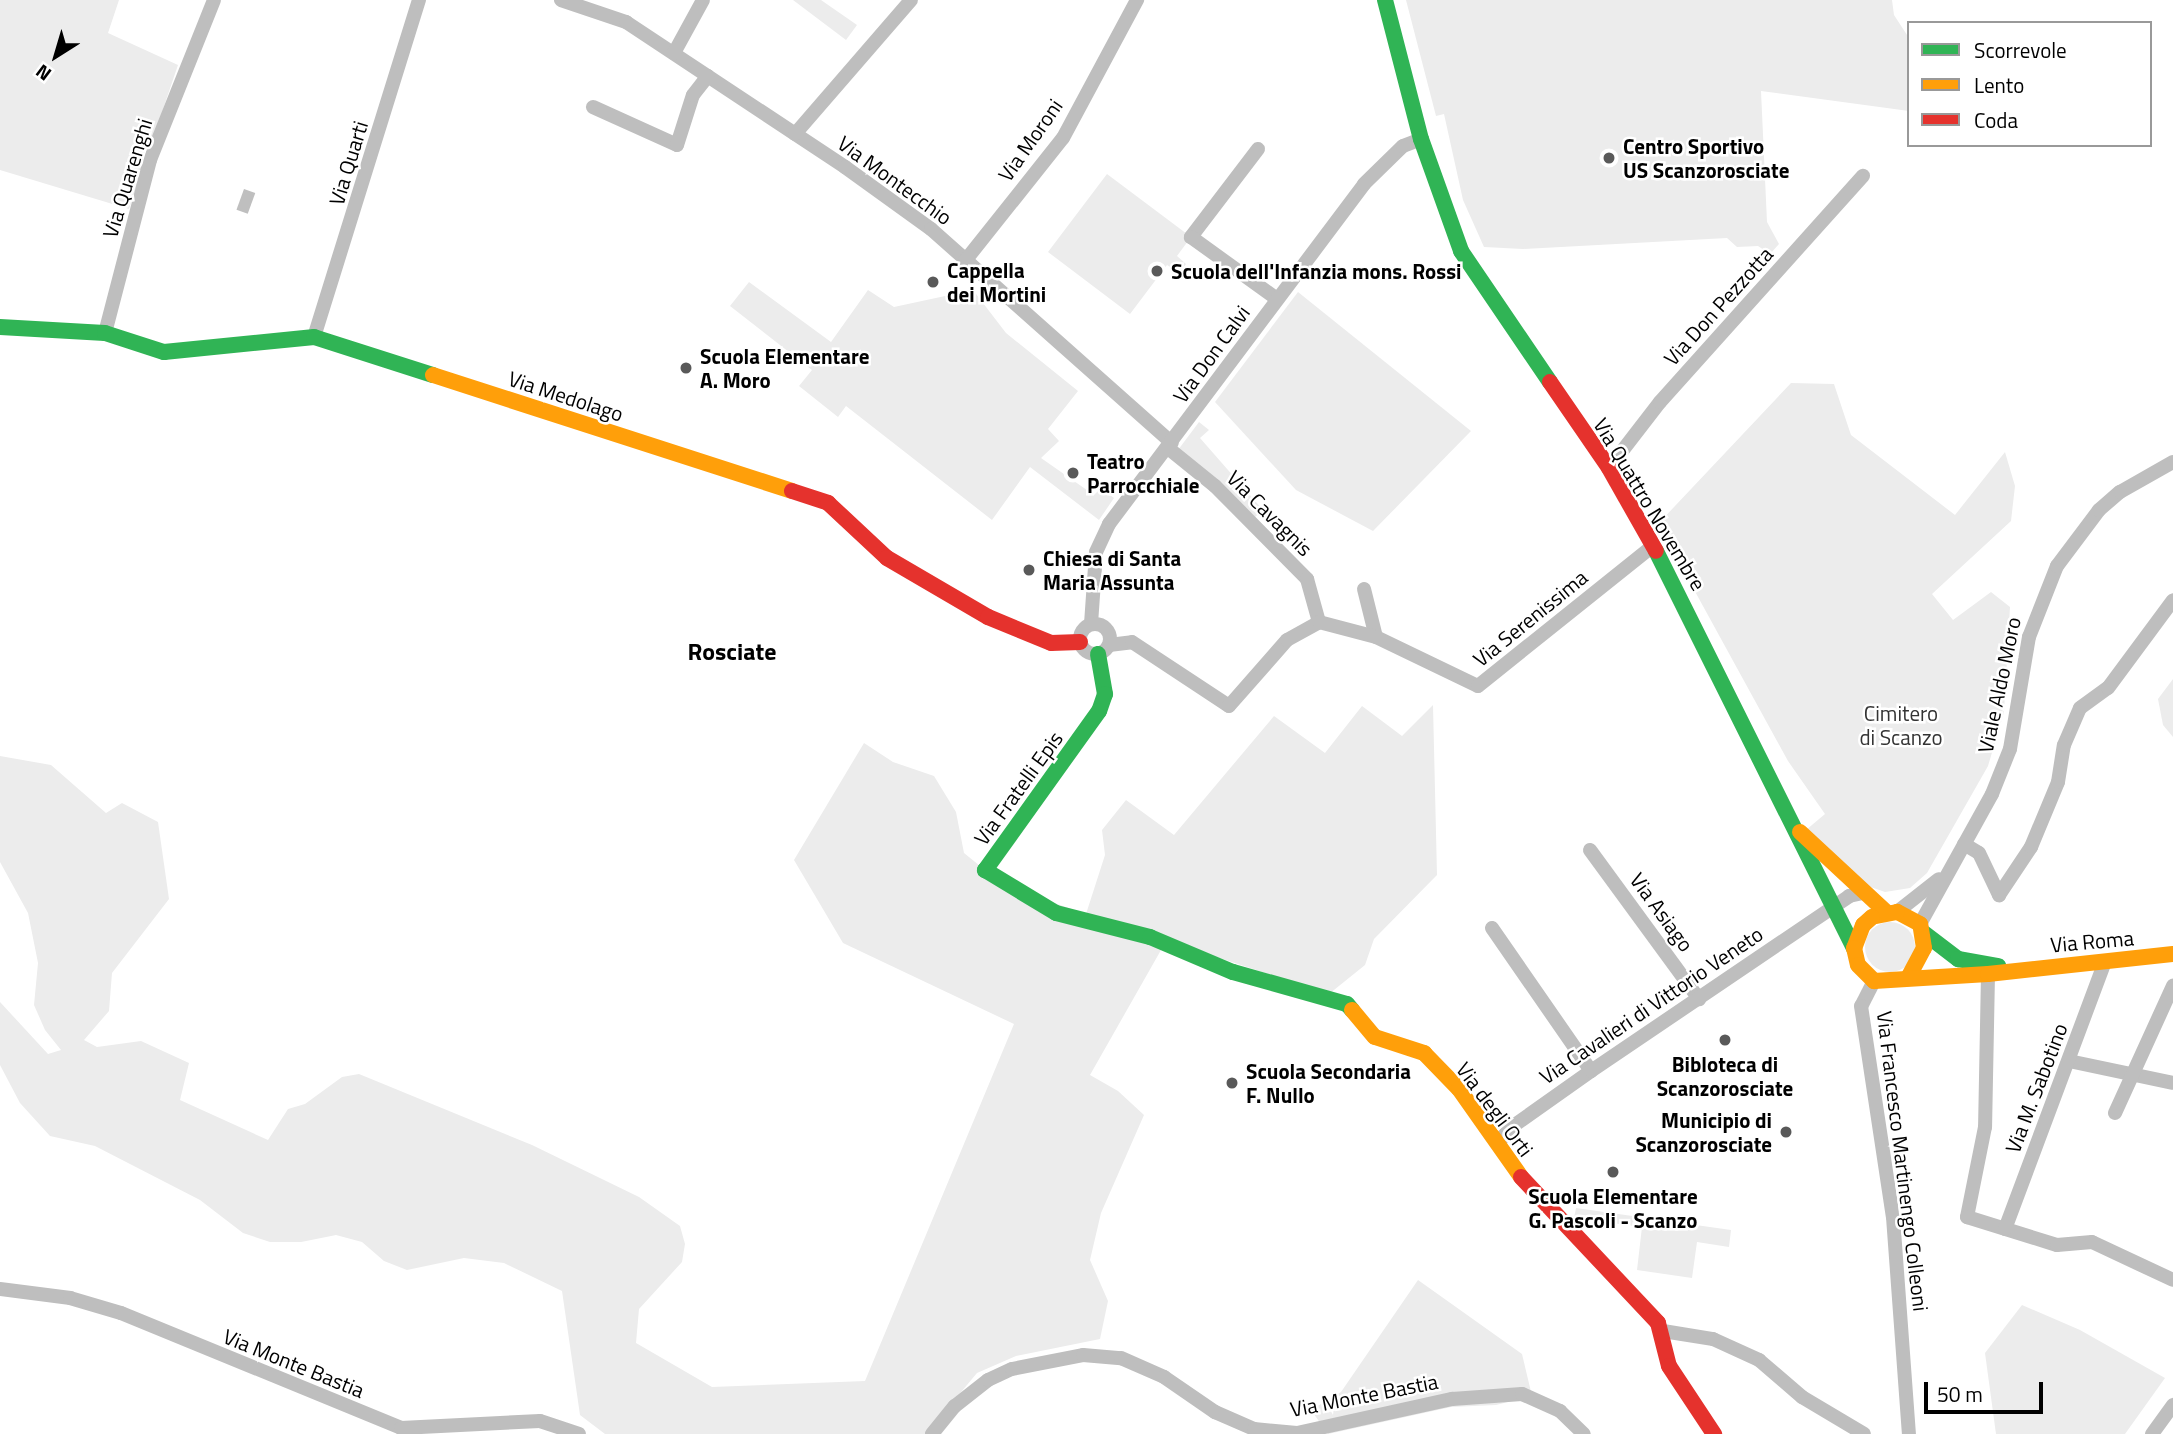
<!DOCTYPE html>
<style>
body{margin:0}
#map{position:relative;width:2173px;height:1434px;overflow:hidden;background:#fff;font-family:"Titillium Web",sans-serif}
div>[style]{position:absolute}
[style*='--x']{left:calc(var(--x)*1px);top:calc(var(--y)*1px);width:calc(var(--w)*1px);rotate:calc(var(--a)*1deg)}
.green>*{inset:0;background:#ececec}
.round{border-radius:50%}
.water>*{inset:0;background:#bfbfbf;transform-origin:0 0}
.street>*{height:14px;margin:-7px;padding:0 7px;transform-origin:7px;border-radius:7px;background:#bebebe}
.street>.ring{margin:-7px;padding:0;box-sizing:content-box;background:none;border:14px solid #bebebe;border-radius:50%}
.fast>*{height:16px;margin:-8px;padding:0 8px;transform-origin:8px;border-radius:8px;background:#30b455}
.slow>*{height:16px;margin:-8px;padding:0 8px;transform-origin:8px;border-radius:8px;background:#ff9f0a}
.jam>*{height:16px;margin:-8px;padding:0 8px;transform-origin:8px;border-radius:8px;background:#e5322d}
.dots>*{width:19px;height:19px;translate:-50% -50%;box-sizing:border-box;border:4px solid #fff;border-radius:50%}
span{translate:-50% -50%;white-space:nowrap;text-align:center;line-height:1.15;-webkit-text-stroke:5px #fff;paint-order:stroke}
.street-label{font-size:21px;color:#000}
.poi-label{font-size:21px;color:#000;font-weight:700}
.left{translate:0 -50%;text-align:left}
.right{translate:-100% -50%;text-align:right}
.park-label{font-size:21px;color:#333}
.quarter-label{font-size:24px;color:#000;font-weight:700}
.legend{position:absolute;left:1907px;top:21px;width:245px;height:126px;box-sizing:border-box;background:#fff;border:2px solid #999;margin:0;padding:9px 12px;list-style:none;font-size:21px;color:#000}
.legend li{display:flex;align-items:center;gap:14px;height:35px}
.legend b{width:35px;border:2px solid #999}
.north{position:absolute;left:21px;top:21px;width:70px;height:70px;-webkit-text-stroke:5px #fff;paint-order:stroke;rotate:217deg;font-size:19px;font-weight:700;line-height:28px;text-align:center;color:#000}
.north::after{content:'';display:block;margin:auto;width:24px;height:32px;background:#000;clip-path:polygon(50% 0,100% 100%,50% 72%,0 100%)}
.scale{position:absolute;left:1924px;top:1382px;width:119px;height:32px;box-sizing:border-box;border:4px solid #000;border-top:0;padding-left:9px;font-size:21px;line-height:24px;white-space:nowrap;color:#000;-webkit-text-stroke:5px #fff;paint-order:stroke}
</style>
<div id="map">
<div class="green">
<i style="clip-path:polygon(0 0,119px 0,108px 33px,178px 65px,129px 209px,0 170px)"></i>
<i style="clip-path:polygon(793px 0,821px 0,857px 25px,846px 40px)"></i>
<i style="clip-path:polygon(1406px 0,1892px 0,1894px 15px,1909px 38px,1909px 111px,1761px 91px,1767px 222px,1779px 244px,1770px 254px,1758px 246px,1737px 247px,1727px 238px,1523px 249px,1484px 247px,1463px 200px,1444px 114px,1436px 116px)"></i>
<i style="clip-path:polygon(1107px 174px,1191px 237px,1177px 256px,1186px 264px,1179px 273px,1167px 265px,1130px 314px,1048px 252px)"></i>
<i style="clip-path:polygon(749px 282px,831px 342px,868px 290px,894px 307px,973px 290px,1006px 333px,1078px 391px,1048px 429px,1059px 441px,1041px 458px,1094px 495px,1101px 488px,1114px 498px,1099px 520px,1030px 467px,992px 520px,846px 406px,838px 417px,799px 386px,812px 370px,730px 306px)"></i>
<i style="clip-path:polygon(1298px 292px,1471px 431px,1373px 531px,1296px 490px,1215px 402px)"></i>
<i style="clip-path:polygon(1791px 383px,1834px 384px,1851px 435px,1955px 515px,2005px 452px,2015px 486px,2011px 521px,1932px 594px,1953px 620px,1991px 592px,2010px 607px,2004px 712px,1988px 766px,1927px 873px,1910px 888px,1885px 892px,1862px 884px,1806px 830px,1825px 814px,1788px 761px,1658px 524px)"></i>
<i style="clip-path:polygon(1199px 422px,1209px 430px,1200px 438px,1263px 510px,1255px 517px,1178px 450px)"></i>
<i style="clip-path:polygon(2173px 679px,2173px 737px,2163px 725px,2158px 699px)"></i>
<i style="clip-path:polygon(1433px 705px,1437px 875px,1374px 939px,1365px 965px,1329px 994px,1086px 914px,1105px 855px,1102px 830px,1126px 800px,1174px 835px,1274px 716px,1325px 753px,1362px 706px,1402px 736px)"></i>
<i style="clip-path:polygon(864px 743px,893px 762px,934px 776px,956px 812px,964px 853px,985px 870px,1013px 888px,1165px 943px,1090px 1075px,1118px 1091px,1144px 1115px,1101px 1213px,1090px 1260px,1108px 1301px,1100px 1339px,1016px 1356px,977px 1373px,926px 1434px,605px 1434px,580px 1415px,562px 1291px,504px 1263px,464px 1258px,407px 1270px,384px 1261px,362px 1242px,336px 1235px,301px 1242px,270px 1242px,243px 1233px,200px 1200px,95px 1146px,50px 1136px,20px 1103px,0 1065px,0 1002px,48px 1054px,61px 1050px,45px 1030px,34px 1005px,38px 963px,28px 913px,0 862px,0 756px,51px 765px,106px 813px,122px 803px,158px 822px,169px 899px,112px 973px,109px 1011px,84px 1040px,97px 1047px,141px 1041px,189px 1063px,180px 1100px,268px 1140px,288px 1109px,305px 1104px,342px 1077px,359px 1074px,532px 1145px,639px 1197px,680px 1226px,685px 1244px,682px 1262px,639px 1309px,636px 1343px,712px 1387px,865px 1381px,1014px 1024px,843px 943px,794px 860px)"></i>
<i class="round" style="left:1865px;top:922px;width:50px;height:50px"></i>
<i style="clip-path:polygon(1576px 1208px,1731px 1230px,1729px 1247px,1697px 1242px,1692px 1278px,1637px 1270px,1642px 1227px,1574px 1218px)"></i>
<i style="clip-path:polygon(1418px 1280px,1522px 1354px,1532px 1396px,1496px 1405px,1451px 1407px,1328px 1434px,1311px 1410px,1341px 1392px)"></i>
<i style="clip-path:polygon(2022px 1305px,2080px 1330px,2165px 1378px,2125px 1434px,1996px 1434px,1985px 1353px)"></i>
</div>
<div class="water">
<i style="left:244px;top:189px;width:12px;height:22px;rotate:20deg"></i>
</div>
<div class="street">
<i style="--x:561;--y:0;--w:69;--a:18.7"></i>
<i style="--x:626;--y:22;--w:263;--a:33.5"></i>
<i style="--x:845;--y:167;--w:106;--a:35.8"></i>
<i style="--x:931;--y:229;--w:322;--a:41.6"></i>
<i style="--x:674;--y:53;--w:60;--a:-61.3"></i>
<i style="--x:593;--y:107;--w:92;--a:24.3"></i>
<i style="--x:677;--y:145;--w:52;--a:-72.3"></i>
<i style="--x:693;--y:95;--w:24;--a:-52"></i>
<i style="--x:795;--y:134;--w:177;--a:-49.1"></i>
<i style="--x:1258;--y:149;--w:111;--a:127.3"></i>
<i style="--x:1191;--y:237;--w:106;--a:35.8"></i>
<i style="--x:965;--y:261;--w:157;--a:-51.5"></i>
<i style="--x:1063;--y:138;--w:157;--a:-61.8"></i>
<i style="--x:105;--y:333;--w:179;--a:-75.4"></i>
<i style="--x:150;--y:160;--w:172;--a:-68.2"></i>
<i style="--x:314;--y:337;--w:353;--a:-72.7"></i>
<i style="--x:1168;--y:448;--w:60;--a:39"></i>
<i style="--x:1215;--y:486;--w:131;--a:45.3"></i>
<i style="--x:1307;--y:579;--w:45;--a:74.4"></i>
<i style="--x:1609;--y:468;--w:83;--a:-52.3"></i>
<i style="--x:1660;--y:402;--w:304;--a:-48.1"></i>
<i style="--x:1364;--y:589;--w:49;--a:76"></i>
<i style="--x:1091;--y:624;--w:72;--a:-86"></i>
<i style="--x:1096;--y:552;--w:31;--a:-65"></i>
<i style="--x:1109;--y:524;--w:425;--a:-53.1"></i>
<i style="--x:1364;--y:184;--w:54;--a:-44.3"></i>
<i style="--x:1403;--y:146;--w:19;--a:-21"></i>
<i class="ring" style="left:1080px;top:624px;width:16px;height:16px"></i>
<i style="--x:1109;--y:645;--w:23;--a:-7"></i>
<i style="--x:1132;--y:642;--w:116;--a:33.4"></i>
<i style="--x:1229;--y:706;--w:88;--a:-48.7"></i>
<i style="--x:1287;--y:640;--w:37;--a:-29"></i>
<i style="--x:1319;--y:622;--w:59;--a:14.7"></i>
<i style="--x:1376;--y:637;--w:113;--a:25.7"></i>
<i style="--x:1478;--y:686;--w:224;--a:-38.7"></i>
<i style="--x:1964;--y:844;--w:17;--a:31"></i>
<i style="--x:1979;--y:853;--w:47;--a:64.5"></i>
<i style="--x:1590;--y:850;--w:185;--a:53.8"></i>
<i style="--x:1999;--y:895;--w:58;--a:-56.3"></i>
<i style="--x:2031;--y:847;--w:70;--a:-67.4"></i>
<i style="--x:2058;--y:782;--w:37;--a:-81"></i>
<i style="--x:2064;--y:745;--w:40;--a:-66.6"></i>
<i style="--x:2080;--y:708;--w:34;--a:-36"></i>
<i style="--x:2108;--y:688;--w:109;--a:-53.5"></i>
<i style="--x:1897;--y:912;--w:53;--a:-38.2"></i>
<i style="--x:1920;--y:924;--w:149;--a:-61"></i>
<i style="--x:1992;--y:794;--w:48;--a:-68.2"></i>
<i style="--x:2010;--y:749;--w:114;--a:-80.4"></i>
<i style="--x:2029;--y:637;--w:76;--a:-68.5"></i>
<i style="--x:2057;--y:566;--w:70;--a:-53.1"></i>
<i style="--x:2099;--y:510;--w:28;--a:-41"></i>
<i style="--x:2120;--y:492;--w:61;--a:-29.5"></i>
<i style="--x:1492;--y:928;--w:174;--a:55.3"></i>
<i style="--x:1988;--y:974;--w:153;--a:91.1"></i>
<i style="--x:1985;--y:1127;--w:92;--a:101.3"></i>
<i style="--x:1967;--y:1217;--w:94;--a:17.3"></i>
<i style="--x:2057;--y:1245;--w:35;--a:-5"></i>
<i style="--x:2092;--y:1242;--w:89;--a:25.1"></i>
<i style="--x:1874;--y:981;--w:28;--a:117"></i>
<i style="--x:1861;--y:1006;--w:213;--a:81.4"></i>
<i style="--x:1893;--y:1217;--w:218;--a:85.8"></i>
<i style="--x:2069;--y:1061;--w:106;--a:11.9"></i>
<i style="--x:2115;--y:1113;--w:140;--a:-65.5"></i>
<i style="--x:1499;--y:1142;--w:16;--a:-52"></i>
<i style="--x:1509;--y:1129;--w:100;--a:-35.3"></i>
<i style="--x:1591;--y:1071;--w:312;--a:-34.1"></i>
<i style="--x:1849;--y:896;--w:13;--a:-13"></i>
<i style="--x:2005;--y:1229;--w:285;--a:-69.5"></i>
<i style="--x:0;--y:1289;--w:71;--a:7.3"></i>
<i style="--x:70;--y:1298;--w:53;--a:16.4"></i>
<i style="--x:121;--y:1313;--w:303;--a:22.3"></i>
<i style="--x:401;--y:1428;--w:139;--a:-2.9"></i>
<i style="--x:540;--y:1421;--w:41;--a:18.4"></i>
<i style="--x:1663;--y:1331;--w:51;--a:9.1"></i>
<i style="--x:1713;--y:1339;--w:51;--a:24.5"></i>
<i style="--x:1759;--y:1360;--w:57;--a:40.7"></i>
<i style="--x:1802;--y:1397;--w:72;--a:30.8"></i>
<i style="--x:932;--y:1434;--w:36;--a:-51"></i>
<i style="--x:955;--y:1406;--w:42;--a:-38.2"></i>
<i style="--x:988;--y:1380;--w:26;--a:-25"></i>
<i style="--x:1012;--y:1369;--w:72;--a:-11.2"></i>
<i style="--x:1083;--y:1355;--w:38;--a:5"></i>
<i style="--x:1121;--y:1358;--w:47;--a:23.8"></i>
<i style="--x:1164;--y:1377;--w:62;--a:34.5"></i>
<i style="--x:1215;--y:1412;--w:43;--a:23.6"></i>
<i style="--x:1254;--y:1429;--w:43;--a:5.3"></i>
<i style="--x:1297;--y:1433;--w:159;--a:-12.4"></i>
<i style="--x:1452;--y:1399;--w:70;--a:-4.1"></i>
<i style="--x:1522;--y:1394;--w:42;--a:24.1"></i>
<i style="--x:1560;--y:1411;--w:33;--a:44"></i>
<i style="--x:2152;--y:1434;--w:36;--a:-54"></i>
</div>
<div class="fast">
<i style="--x:1385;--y:0;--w:144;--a:75.5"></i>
<i style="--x:1421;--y:139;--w:119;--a:70.3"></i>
<i style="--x:1461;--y:251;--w:158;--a:55.8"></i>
<i style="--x:0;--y:327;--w:105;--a:3.3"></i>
<i style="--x:105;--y:333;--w:62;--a:17.9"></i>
<i style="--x:164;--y:352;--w:151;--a:-5.7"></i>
<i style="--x:314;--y:337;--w:125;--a:17.7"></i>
<i style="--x:1656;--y:551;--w:444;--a:63.5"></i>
<i style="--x:1098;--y:654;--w:41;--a:80.1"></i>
<i style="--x:1105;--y:694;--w:18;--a:109"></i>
<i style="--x:1099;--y:711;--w:196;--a:125.6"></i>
<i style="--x:985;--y:870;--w:83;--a:31.2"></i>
<i style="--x:1056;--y:913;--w:97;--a:14.3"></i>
<i style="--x:1150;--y:937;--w:90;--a:22.9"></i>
<i style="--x:1233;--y:972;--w:118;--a:15.7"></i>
<i style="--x:1347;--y:1004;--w:8;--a:50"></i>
<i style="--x:1924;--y:933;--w:43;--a:37.4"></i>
<i style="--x:1958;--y:959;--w:41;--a:9.9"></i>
</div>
<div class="slow">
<i style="--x:433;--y:375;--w:377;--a:17.9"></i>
<i style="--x:1800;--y:832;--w:117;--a:42.9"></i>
<i style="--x:1908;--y:978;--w:34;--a:-62"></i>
<i style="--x:1924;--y:948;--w:24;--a:-99"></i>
<i style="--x:1920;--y:924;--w:26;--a:-152"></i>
<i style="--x:1897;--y:912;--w:25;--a:169"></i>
<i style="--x:1872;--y:917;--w:12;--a:138"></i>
<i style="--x:1863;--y:925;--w:25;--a:111"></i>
<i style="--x:1854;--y:948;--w:17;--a:77"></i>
<i style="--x:1858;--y:965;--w:23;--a:45"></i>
<i style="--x:1874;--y:981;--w:114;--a:-3.5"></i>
<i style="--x:1988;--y:974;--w:186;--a:-6.2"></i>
<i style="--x:1352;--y:1010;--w:35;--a:50"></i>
<i style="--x:1375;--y:1037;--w:52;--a:18.1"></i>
<i style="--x:1424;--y:1053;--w:50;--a:45.8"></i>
<i style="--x:1459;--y:1089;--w:108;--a:54.8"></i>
</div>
<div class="jam">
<i style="--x:1550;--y:382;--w:104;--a:55.5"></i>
<i style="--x:1609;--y:468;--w:95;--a:60.5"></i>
<i style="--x:792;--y:491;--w:38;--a:18"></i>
<i style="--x:828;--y:503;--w:81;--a:43"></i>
<i style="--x:887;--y:558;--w:117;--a:30.3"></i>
<i style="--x:988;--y:617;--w:68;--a:22.4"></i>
<i style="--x:1051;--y:643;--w:29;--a:-2"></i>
<i style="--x:1521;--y:1177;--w:200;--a:46.8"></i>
<i style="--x:1658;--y:1323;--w:44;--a:75.7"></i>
<i style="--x:1669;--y:1366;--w:82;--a:56.5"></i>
</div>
<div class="dots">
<i style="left:1609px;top:158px;background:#595959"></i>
<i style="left:1157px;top:271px;background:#595959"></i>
<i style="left:933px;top:282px;background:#595959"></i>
<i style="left:686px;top:368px;background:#595959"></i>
<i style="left:1073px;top:473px;background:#595959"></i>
<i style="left:1029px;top:570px;background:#595959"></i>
<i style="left:1725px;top:1040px;background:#595959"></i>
<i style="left:1232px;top:1083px;background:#595959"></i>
<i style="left:1786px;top:1132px;background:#595959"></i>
<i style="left:1613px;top:1172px;background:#595959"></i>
</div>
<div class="street-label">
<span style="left:1030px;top:140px;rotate:-55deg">Via Moroni</span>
<span style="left:348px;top:163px;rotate:-73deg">Via Quarti</span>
<span style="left:127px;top:178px;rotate:-73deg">Via Quarenghi</span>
<span style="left:895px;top:180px;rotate:36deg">Via Montecchio</span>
<span style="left:1718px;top:306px;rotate:-48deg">Via Don Pezzotta</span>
<span style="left:1211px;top:354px;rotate:-54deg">Via Don Calvi</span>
<span style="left:566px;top:396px;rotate:18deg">Via Medolago</span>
<span style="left:1650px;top:504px;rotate:59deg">Via Quattro Novembre</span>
<span style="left:1270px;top:513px;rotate:45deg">Via Cavagnis</span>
<span style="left:1530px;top:618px;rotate:-39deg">Via Serenissima</span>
<span style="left:1999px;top:685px;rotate:-78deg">Viale Aldo Moro</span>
<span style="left:1018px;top:788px;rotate:-54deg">Via Fratelli Epis</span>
<span style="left:1662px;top:912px;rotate:54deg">Via Asiago</span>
<span style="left:2092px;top:941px;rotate:-5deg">Via Roma</span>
<span style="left:1651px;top:1005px;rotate:-34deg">Via Cavalieri di Vittorio Veneto</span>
<span style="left:2036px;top:1088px;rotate:-69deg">Via M. Sabotino</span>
<span style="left:1495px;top:1109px;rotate:53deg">Via degli Orti</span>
<span style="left:1903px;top:1161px;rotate:83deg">Via Francesco Martinengo Colleoni</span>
<span style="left:294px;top:1363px;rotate:22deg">Via Monte Bastia</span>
<span style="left:1364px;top:1395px;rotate:-11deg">Via Monte Bastia</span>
</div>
<div class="poi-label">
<span class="left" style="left:1623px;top:158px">Centro Sportivo<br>US Scanzorosciate</span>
<span class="left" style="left:947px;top:282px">Cappella<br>dei Mortini</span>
<span class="left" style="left:1171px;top:271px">Scuola dell'Infanzia mons. Rossi</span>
<span class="left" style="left:700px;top:368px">Scuola Elementare<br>A. Moro</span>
<span class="left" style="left:1087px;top:473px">Teatro<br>Parrocchiale</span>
<span class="left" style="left:1043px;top:570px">Chiesa di Santa<br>Maria Assunta</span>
<span style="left:1725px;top:1076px">Bibloteca di<br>Scanzorosciate</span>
<span class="left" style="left:1246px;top:1083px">Scuola Secondaria<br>F. Nullo</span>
<span class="right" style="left:1772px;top:1132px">Municipio di<br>Scanzorosciate</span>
<span style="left:1613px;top:1208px">Scuola Elementare<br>G. Pascoli - Scanzo</span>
</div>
<div class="park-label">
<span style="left:1901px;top:725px">Cimitero<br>di Scanzo</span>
</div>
<div class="quarter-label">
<span style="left:732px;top:652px">Rosciate</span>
</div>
<ul class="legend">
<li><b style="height:9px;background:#30b455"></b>Scorrevole</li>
<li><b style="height:9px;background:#ff9f0a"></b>Lento</li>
<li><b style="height:9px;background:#e5322d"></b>Coda</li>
</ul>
<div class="north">N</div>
<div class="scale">50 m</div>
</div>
